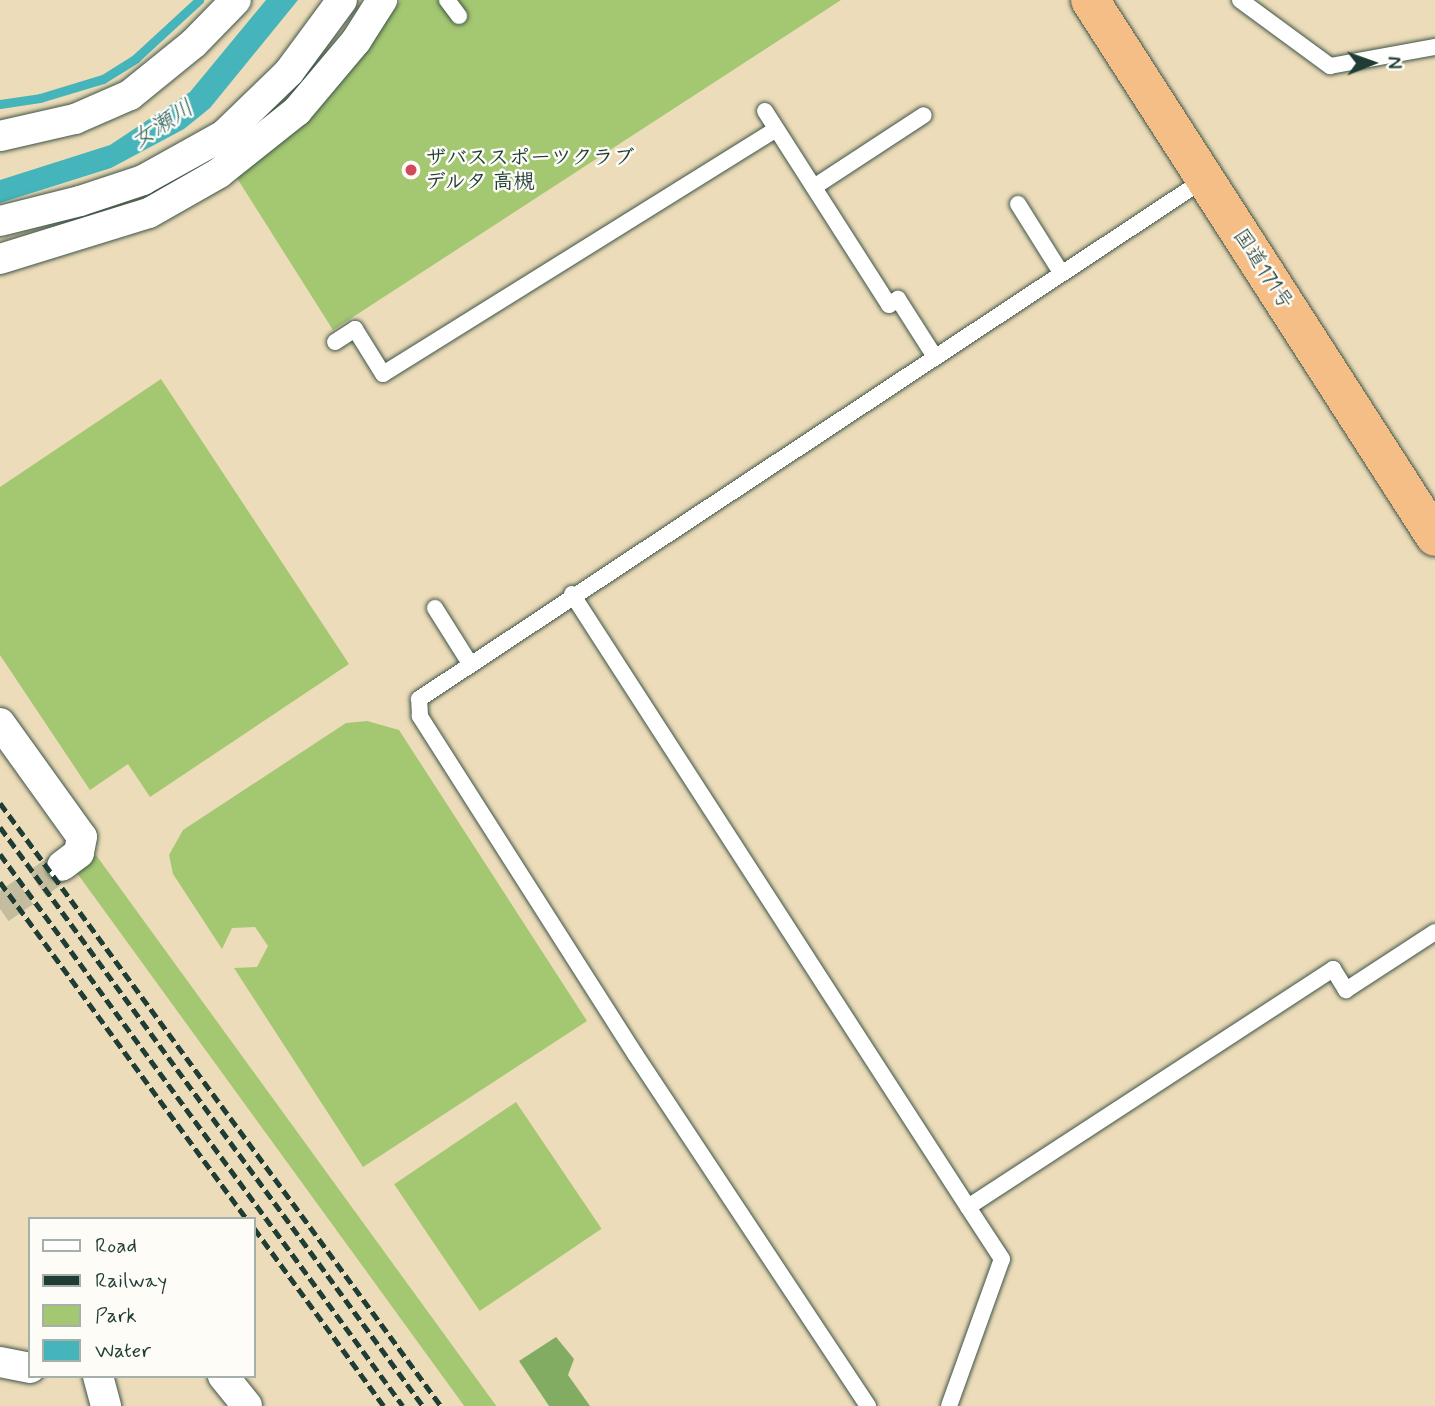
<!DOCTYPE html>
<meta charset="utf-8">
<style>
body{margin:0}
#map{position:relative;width:1435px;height:1406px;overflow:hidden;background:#eddcb9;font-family:Mynerve,"Klee One",sans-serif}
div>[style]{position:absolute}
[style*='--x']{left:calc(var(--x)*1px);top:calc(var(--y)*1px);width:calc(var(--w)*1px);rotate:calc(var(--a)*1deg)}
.green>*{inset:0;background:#a4c771;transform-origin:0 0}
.forest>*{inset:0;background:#83ac63}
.water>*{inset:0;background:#45b5bb}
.stream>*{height:9px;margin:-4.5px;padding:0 4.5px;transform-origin:4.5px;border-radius:4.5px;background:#45b5bb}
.minor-tunnel>*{height:30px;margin-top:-15px;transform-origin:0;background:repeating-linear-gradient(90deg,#c4bc9e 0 30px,transparent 0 45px)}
.roads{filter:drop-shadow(0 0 2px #3e5548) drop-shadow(0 0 2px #3e5548)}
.service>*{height:16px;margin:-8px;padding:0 8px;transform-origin:8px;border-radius:8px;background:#fff}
.minor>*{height:30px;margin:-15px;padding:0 15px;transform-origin:15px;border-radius:15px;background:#fff}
.trunk>*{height:38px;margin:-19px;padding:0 19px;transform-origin:19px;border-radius:19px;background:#f6be87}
.rail>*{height:5px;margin-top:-2.5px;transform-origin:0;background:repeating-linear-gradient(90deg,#1f3d34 0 10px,transparent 0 15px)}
.dots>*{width:19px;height:19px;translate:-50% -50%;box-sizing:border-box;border:4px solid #fdfcf7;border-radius:50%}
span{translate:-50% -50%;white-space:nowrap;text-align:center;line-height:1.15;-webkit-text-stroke:5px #fdfcf7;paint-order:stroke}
.poi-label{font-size:21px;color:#1f3d34;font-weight:700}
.left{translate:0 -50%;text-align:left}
.street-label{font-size:21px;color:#1f3d34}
.water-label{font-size:23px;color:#2a615c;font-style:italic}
.legend{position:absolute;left:28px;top:1217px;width:228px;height:161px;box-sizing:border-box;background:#fdfcf7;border:2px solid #a4b0a9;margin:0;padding:9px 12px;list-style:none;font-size:21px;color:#1f3d34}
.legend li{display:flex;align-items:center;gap:14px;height:35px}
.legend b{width:35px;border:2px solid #a4b0a9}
.north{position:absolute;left:1337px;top:28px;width:70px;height:70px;-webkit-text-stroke:5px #fdfcf7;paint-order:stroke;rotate:89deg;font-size:19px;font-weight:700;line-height:28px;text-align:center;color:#1f3d34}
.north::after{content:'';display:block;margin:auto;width:24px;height:32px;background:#1f3d34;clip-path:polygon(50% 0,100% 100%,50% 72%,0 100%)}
</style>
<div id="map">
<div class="green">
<i style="clip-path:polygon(401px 0,841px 0,333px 330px,235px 175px,307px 119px,348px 74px)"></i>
<i style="clip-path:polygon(161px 379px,349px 664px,150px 797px,128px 764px,90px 790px,0 655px,0 487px)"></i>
<i style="clip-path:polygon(367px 721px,399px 730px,587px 1021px,363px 1167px,234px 968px,257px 967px,268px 946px,255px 927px,232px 928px,222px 949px,173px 874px,169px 855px,183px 830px,346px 723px)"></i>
<i style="left:96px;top:855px;width:683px;height:26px;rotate:54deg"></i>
<i style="left:516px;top:1102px;width:153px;height:147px;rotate:56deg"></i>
</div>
<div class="forest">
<i style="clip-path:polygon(556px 1337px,574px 1359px,568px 1375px,590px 1406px,549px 1406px,519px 1361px)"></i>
</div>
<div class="water">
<i style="clip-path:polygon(266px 0,298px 0,210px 108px,184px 129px,111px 168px,0 203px,0 180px,110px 145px,190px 92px)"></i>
</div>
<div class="stream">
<i style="--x:0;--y:104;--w:40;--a:-8.5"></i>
<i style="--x:40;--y:98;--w:66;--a:-16.8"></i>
<i style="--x:103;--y:79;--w:39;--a:-32"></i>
<i style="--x:136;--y:58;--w:86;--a:-42.6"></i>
</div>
<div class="minor-tunnel">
<i style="--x:0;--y:909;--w:75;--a:-34.7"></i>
</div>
<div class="roads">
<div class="service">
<i style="--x:447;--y:0;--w:20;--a:53"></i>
<i style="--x:1240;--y:0;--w:112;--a:36.3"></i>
<i style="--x:1330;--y:66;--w:107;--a:-10.3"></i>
<i style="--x:765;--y:111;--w:230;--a:57.4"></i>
<i style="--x:889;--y:305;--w:11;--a:-34"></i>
<i style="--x:898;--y:299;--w:65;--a:57.5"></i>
<i style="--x:814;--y:187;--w:131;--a:-33.2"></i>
<i style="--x:1018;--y:204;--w:79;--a:57.9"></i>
<i style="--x:335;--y:342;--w:24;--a:-33"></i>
<i style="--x:355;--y:329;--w:53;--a:58.1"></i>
<i style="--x:383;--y:374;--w:463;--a:-31.9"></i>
<i style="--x:572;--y:594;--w:730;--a:57.14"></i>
<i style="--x:435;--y:608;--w:64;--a:57.8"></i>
<i style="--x:868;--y:1406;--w:422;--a:-123.5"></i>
<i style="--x:635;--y:1054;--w:401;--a:-122.5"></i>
<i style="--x:420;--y:716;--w:17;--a:-93"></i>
<i style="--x:419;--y:699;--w:942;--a:-33.49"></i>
<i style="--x:949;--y:1406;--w:156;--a:-70.2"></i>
<i style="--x:1002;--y:1259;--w:62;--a:-123.2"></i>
<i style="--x:968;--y:1207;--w:436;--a:-33.1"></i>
<i style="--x:1333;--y:969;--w:25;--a:58"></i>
<i style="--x:1346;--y:990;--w:106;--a:-33.1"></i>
</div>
<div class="minor">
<i style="--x:0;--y:136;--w:77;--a:-12.8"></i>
<i style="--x:75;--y:119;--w:60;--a:-23.6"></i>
<i style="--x:130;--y:95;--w:82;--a:-39.1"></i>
<i style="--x:194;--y:43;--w:60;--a:-45.7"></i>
<i style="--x:0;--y:221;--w:82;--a:-14"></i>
<i style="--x:80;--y:201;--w:66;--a:-18.4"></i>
<i style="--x:143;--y:180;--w:93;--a:-29.1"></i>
<i style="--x:224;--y:135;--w:91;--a:-44.1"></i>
<i style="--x:289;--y:72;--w:89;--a:-53.6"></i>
<i style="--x:0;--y:259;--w:156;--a:-17.2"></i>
<i style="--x:149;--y:213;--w:81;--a:-29.7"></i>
<i style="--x:219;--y:173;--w:100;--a:-38.5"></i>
<i style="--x:297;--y:111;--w:92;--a:-49.9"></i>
<i style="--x:356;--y:41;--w:49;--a:-57.6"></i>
<i style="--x:0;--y:723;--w:140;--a:54.3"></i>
<i style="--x:82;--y:837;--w:16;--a:101"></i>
<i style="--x:79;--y:853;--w:21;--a:143"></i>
<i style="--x:0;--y:1362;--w:31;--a:11"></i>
<i style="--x:98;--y:1376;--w:31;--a:75"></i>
<i style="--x:223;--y:1376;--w:38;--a:51"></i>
</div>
<div class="trunk">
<i style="--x:1090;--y:0;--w:638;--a:57.28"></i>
</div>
</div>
<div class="rail">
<i style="--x:0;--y:803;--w:747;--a:53.82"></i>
<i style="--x:0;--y:827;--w:717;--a:53.85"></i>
<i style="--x:0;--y:854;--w:683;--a:53.87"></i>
<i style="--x:0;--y:882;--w:418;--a:53.8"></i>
<i style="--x:254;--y:1228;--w:220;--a:53.9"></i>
</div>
<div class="dots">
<i style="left:411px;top:170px;background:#d1495b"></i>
</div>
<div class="poi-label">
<span class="left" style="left:425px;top:170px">ザバススポーツクラブ<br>デルタ 高槻</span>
</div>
<div class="street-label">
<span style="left:1263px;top:269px;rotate:57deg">国道171号</span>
</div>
<div class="water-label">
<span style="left:163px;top:125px;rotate:-33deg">女瀬川</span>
</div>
<ul class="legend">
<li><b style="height:9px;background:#fff"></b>Road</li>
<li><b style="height:9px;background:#1f3d34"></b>Railway</li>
<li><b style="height:19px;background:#a4c771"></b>Park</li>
<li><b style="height:19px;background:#45b5bb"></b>Water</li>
</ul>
<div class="north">N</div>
</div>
